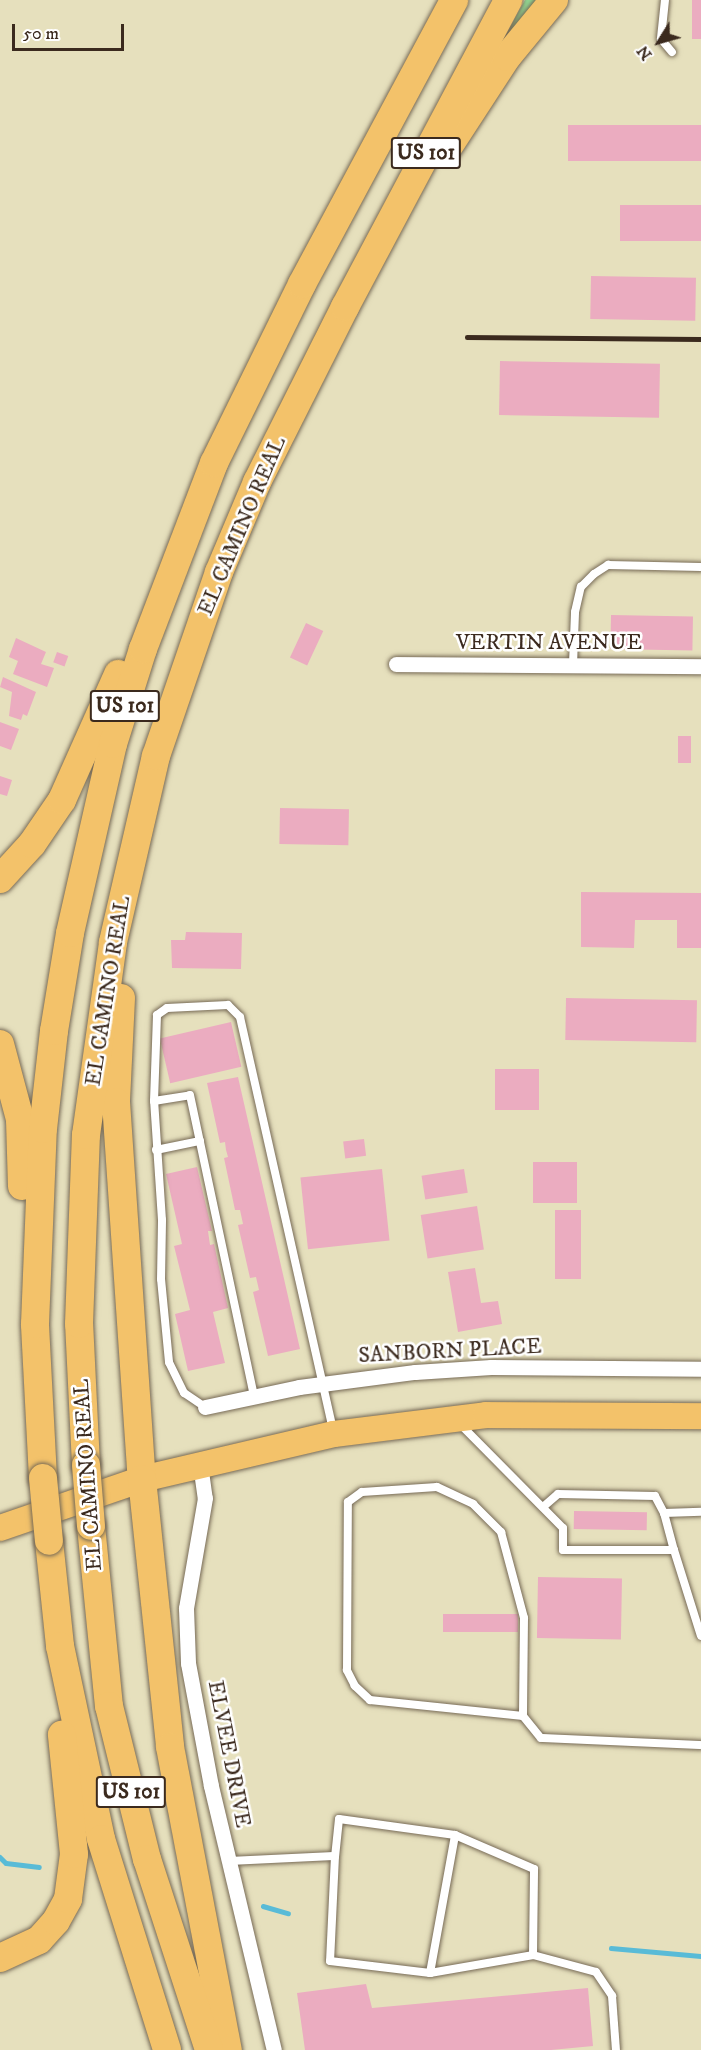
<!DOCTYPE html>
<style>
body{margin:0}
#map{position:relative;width:701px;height:2050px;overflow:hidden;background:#e6e0bd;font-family:"IM FELL DW Pica",serif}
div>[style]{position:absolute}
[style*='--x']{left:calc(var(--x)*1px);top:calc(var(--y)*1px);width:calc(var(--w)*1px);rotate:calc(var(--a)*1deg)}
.green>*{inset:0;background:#91d893}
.stream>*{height:4.5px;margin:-2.25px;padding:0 2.25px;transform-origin:2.25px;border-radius:2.25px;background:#59bbd7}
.building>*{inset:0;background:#ebacc0;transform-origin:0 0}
.roads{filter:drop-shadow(0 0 2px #776a56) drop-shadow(0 0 2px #776a56)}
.service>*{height:8px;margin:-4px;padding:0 4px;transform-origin:4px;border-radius:4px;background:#fff}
.minor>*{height:15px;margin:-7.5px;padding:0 7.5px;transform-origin:7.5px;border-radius:7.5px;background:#fff}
.trunk>*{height:26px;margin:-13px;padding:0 13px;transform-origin:13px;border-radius:13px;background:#f3c26a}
.motorway>*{height:28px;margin:-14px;padding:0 14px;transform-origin:14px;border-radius:14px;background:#f3c26a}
.rail>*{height:4.5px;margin:-2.25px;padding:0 2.25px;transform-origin:2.25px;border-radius:2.25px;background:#3b2a1e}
.bridges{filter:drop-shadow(0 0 2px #776a56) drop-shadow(0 0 2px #776a56)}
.motorway-bridge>*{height:28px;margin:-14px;padding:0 14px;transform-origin:14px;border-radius:14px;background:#f3c26a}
span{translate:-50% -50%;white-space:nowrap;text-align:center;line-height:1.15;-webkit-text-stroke:5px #fff;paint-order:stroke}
.shield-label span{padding:2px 4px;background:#fff;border:2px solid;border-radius:4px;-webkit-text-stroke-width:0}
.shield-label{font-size:21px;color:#3b2a1e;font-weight:700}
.street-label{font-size:22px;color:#3b2a1e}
.north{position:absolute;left:629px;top:12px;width:60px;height:60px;-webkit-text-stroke:4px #fff;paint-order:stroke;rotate:233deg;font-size:16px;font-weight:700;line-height:24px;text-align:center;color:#3b2a1e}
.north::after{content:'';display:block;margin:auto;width:21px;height:27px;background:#3b2a1e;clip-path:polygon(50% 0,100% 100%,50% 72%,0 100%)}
.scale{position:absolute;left:12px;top:24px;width:112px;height:27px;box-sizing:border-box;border:3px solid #3b2a1e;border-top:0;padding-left:8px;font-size:18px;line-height:21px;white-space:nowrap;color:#3b2a1e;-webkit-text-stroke:4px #fff;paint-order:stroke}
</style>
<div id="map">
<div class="green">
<i style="clip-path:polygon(525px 0,539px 0,512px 38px,506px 35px)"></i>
</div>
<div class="stream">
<i style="--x:0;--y:1857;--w:8;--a:45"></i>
<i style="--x:6;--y:1863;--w:33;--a:7"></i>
<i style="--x:263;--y:1906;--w:26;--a:16"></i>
<i style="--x:611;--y:1948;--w:90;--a:5.1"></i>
</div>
<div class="building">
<i style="left:692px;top:0;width:9px;height:39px"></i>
<i style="left:568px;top:125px;width:133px;height:36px"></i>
<i style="left:620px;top:205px;width:81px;height:36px"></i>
<i style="left:591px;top:276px;width:105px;height:43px;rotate:1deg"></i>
<i style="left:500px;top:361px;width:160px;height:54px;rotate:1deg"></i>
<i style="left:611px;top:615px;width:82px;height:34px;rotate:1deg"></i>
<i style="left:306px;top:623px;width:19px;height:38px;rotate:25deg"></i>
<i style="clip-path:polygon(16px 638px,46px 652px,41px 664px,54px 668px,47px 687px,13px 674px,18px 661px,9px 657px)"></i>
<i style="left:57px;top:652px;width:12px;height:11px;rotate:20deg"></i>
<i style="clip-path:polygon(3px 677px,36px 692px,27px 716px,23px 714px,21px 720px,9px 716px,12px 692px,0 687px)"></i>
<i style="clip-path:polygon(0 722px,19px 729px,11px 750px,0 746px)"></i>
<i style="left:678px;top:736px;width:13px;height:27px"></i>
<i style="clip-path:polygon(0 776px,12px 780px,7px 796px,0 794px)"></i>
<i style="left:280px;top:808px;width:69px;height:36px;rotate:1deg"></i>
<i style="clip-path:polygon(581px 892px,701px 893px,701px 948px,677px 948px,677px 920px,635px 920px,634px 948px,581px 947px)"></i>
<i style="clip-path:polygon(186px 932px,242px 933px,241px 969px,172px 968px,171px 940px,185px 940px)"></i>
<i style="left:566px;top:998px;width:131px;height:42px;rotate:1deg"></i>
<i style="left:231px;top:1022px;width:46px;height:73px;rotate:77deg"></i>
<i style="left:495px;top:1069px;width:44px;height:41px"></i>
<i style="clip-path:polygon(238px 1077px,300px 1349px,268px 1356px,253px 1292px,259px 1290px,256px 1277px,250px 1278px,238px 1225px,243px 1224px,240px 1210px,235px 1210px,224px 1158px,228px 1157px,226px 1150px,225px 1142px,220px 1143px,207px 1083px)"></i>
<i style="left:364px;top:1139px;width:17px;height:21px;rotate:83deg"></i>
<i style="left:533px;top:1162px;width:44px;height:41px"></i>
<i style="clip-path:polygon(197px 1167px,212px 1231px,208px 1231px,210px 1245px,214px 1244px,228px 1308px,213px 1312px,225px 1363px,188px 1371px,175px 1314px,190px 1310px,174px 1246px,182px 1244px,166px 1174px)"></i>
<i style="left:382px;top:1169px;width:72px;height:82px;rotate:84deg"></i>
<i style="left:464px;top:1169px;width:24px;height:43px;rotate:81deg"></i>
<i style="left:477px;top:1206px;width:44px;height:57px;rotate:81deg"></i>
<i style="left:555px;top:1210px;width:26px;height:69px"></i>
<i style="clip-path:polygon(475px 1268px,481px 1303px,498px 1301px,502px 1324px,458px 1332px,448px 1272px)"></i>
<i style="left:574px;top:1511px;width:73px;height:18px;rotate:1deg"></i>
<i style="left:538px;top:1577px;width:84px;height:61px;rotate:1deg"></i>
<i style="left:518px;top:1614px;width:18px;height:75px;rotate:90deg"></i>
<i style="clip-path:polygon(366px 1984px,372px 2008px,588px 1988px,593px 2046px,551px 2050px,305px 2050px,297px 1993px)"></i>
</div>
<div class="roads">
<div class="service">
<i style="--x:665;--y:0;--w:39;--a:96"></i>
<i style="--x:661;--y:39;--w:17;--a:50"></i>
<i style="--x:573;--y:665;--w:53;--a:-87.8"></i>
<i style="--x:575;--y:612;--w:26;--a:-77"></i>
<i style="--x:581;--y:587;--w:18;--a:-45"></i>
<i style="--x:594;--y:574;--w:17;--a:-33"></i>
<i style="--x:608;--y:565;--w:93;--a:1.2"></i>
<i style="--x:154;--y:1101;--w:86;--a:-88"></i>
<i style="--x:157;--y:1015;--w:12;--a:-35"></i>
<i style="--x:167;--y:1008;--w:61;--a:-2.8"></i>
<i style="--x:228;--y:1005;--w:17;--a:45"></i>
<i style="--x:240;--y:1017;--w:422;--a:77.3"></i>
<i style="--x:156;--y:1150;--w:45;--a:-11.6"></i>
<i style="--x:205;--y:1407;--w:25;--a:-146"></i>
<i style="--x:184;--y:1393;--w:34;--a:-116"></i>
<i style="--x:169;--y:1362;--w:83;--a:-95.5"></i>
<i style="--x:161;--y:1279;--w:59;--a:-89"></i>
<i style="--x:162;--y:1220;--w:119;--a:-93.8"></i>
<i style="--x:154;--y:1101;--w:36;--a:-9"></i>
<i style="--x:190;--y:1095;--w:307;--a:78"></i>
<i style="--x:460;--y:1424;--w:146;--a:45.3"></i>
<i style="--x:563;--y:1528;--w:22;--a:90"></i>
<i style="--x:563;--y:1550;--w:111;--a:0"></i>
<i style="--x:674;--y:1550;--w:90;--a:72.6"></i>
<i style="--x:543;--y:1507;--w:20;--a:-41"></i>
<i style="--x:558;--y:1494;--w:97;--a:1.2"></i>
<i style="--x:655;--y:1496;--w:19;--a:62"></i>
<i style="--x:664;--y:1513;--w:37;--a:-2"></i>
<i style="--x:664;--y:1513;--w:38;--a:75"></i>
<i style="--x:523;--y:1716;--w:154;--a:-174"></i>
<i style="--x:370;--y:1700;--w:21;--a:-137"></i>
<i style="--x:355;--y:1686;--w:18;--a:-117"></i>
<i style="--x:347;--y:1670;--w:168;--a:-89.7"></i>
<i style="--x:348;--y:1502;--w:17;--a:-36"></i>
<i style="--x:362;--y:1492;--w:75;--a:-3.8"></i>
<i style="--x:437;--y:1487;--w:40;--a:25"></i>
<i style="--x:473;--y:1504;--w:40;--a:45"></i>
<i style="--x:501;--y:1532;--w:89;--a:75"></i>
<i style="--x:524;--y:1618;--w:98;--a:90.6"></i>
<i style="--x:523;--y:1716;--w:28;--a:51"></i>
<i style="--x:541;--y:1738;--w:160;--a:2.5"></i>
<i style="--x:228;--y:1861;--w:107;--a:-2.7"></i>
<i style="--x:335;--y:1856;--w:105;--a:92.7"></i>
<i style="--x:330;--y:1961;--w:101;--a:6.8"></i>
<i style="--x:430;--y:1973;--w:105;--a:-9.9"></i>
<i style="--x:533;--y:1955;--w:86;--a:-89.3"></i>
<i style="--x:534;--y:1869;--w:86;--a:-156.7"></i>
<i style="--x:455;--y:1835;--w:117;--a:-172.1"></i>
<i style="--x:339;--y:1819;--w:37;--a:96"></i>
<i style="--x:533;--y:1955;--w:65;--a:15.1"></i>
<i style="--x:596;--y:1972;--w:29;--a:56"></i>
<i style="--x:612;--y:1996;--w:54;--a:85.8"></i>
<i style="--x:430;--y:1973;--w:140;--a:-79.7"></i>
</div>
<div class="minor">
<i style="--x:396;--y:664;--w:305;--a:0.4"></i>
<i style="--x:205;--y:1407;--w:96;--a:-12"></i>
<i style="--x:299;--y:1387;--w:117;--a:-7.4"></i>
<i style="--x:415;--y:1372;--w:76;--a:-3.8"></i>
<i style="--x:491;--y:1367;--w:210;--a:0.5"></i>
<i style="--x:200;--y:1464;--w:34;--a:82"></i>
<i style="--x:205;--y:1498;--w:112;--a:99.8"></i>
<i style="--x:186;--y:1608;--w:55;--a:87.9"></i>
<i style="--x:188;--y:1663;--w:125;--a:79.4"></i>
<i style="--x:211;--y:1786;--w:271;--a:76.6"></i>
</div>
<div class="trunk">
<i style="--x:0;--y:1528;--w:150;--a:-19"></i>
<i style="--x:142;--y:1479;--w:197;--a:-13.2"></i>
<i style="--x:334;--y:1434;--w:153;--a:-7.1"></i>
<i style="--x:486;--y:1415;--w:215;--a:0.3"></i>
</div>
<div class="motorway">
<i style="--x:447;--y:149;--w:110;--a:-56.9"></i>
<i style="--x:507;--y:57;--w:74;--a:-50.5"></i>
<i style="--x:0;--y:879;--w:47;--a:-47.6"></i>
<i style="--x:32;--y:844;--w:53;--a:-55.7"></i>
<i style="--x:62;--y:800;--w:138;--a:-66"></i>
<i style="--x:121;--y:998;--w:104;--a:92.8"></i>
<i style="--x:116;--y:1102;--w:378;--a:86.1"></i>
<i style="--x:142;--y:1479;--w:269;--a:84"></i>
<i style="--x:170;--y:1747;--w:309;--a:79.2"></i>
<i style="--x:0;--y:1044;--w:78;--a:75.1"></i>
<i style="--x:20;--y:1119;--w:67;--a:88.3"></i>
<i style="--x:86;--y:1465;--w:141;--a:-92.8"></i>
<i style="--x:79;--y:1324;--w:189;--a:-87.9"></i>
<i style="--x:86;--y:1135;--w:195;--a:-82"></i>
<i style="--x:113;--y:942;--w:191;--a:-77"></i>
<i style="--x:156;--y:756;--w:194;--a:-71.1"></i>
<i style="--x:219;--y:572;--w:98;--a:-67.1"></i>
<i style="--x:257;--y:482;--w:196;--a:-63.3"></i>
<i style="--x:345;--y:307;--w:348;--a:-62"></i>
<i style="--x:43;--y:1478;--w:154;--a:-93"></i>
<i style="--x:35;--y:1324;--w:195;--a:-87.7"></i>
<i style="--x:43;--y:1129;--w:99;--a:-83.6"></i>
<i style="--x:54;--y:1031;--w:99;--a:-80.7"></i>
<i style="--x:70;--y:933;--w:194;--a:-77.2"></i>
<i style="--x:113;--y:744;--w:100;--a:-72.5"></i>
<i style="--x:143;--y:649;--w:199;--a:-69.1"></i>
<i style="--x:214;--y:463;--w:199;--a:-63.8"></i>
<i style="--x:302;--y:284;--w:322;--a:-61.8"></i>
<i style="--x:91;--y:1526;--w:181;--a:84.3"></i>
<i style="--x:109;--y:1706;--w:158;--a:76.1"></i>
<i style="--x:147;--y:1859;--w:201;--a:72"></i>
<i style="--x:49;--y:1541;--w:106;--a:84"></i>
<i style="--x:60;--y:1646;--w:197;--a:78"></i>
<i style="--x:101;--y:1839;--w:221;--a:72.6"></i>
<i style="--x:0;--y:1958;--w:43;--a:-24.8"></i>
<i style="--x:39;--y:1940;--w:25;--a:-48"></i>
<i style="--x:56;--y:1921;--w:25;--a:-61"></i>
<i style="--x:68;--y:1899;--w:45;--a:-82.4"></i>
<i style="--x:74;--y:1854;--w:120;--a:-95.8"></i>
</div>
</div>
<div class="rail">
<i style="--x:467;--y:337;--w:234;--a:0.5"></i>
</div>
<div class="bridges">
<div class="motorway-bridge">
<i style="--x:86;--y:1465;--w:61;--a:85.3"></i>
<i style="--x:43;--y:1478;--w:63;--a:84.6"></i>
</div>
</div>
<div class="shield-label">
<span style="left:426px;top:153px">US 101</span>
<span style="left:125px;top:706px">US 101</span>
<span style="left:131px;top:1792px">US 101</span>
</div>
<div class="street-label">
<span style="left:242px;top:526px;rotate:-67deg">EL CAMINO REAL</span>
<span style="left:549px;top:643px">VERTIN AVENUE</span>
<span style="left:108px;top:991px;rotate:-81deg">EL CAMINO REAL</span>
<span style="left:450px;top:1351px;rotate:-3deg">SANBORN PLACE</span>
<span style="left:88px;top:1475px;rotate:-94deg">EL CAMINO REAL</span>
<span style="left:229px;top:1754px;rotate:79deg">ELVEE DRIVE</span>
</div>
<div class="north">N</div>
<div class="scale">50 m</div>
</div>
